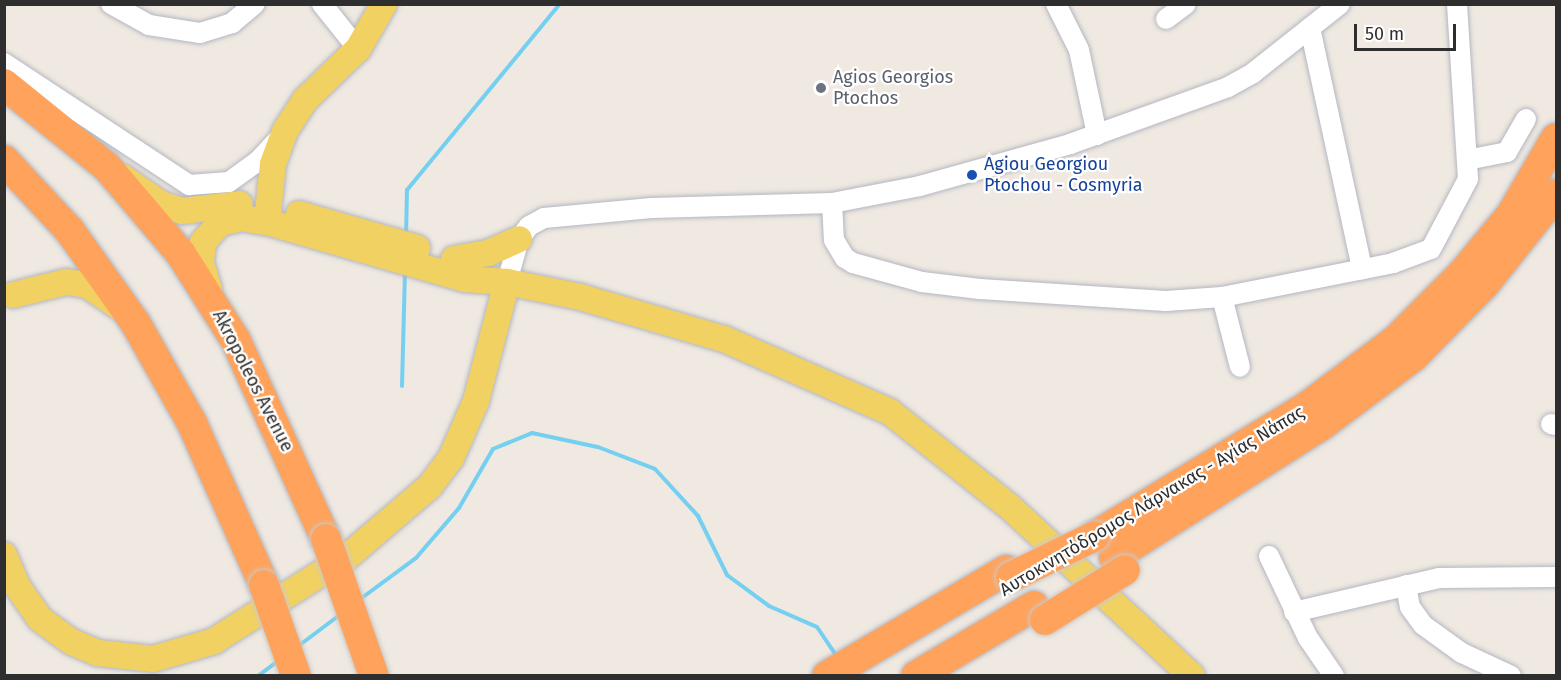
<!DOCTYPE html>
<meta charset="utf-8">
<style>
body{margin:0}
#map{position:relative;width:1561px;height:680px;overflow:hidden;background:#efe9e1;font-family:"Fira Sans",sans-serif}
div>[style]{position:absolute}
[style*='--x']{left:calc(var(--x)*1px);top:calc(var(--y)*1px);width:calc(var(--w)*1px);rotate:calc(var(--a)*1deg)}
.stream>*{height:4px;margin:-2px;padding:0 2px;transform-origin:2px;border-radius:2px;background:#75cff0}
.roads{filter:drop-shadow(0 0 2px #b4b7c1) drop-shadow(0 0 2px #b4b7c1)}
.minor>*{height:20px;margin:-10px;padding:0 10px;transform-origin:10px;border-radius:10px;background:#fff}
.major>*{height:26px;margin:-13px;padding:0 13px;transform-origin:13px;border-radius:13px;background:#f2d163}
.highway>*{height:30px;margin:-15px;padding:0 15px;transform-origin:15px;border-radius:15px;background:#ffa35c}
.bridges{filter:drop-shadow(0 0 2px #c9c9c9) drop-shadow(0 0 2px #c9c9c9)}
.highway-bridge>*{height:30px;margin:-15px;padding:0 15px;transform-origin:15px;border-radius:15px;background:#ffa35c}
.dots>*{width:16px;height:16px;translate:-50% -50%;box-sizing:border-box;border:3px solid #fff;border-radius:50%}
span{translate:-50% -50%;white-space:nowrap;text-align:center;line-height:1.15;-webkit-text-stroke:4.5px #fff;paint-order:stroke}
.worship-label{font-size:18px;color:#5b616d}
.left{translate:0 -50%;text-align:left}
.transit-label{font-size:18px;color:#164399}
.street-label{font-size:18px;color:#2e2e2e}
.frame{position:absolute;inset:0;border:6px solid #2e2e2e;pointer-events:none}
.scale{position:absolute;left:1354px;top:24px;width:102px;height:27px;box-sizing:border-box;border:3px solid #2e2e2e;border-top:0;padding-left:8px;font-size:18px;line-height:21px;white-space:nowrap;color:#2e2e2e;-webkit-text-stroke:4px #fff;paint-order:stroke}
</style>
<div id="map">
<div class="stream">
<i style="--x:406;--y:237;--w:47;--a:-88.8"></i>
<i style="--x:407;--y:190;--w:241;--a:-50.6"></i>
<i style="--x:402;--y:386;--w:115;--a:-88.5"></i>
<i style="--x:359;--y:600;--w:71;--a:-36.4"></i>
<i style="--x:416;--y:558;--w:66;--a:-49.3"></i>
<i style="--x:459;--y:508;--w:68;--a:-60"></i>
<i style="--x:493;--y:449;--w:42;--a:-22.3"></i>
<i style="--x:532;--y:433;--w:67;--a:12"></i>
<i style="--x:598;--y:447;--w:61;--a:21.1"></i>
<i style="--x:655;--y:469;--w:64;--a:47.5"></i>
<i style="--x:698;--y:516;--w:66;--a:63.8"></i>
<i style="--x:727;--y:575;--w:52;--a:36.4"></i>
<i style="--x:769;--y:606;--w:52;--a:23.6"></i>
<i style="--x:817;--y:627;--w:36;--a:56"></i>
<i style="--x:297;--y:647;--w:55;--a:-36.9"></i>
<i style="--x:258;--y:676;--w:26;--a:-37"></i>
</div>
<div class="roads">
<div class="minor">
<i style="--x:111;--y:4;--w:43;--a:28.9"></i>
<i style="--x:149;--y:25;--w:52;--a:8.9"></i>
<i style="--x:200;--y:33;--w:34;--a:-17"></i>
<i style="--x:232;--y:23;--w:30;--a:-40"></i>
<i style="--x:322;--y:4;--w:58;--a:51.3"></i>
<i style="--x:1056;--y:4;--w:51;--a:63.4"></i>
<i style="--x:1079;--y:50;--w:87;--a:78"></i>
<i style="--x:1166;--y:19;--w:25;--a:-37"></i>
<i style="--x:1310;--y:28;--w:247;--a:77.8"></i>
<i style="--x:4;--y:63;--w:222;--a:33.4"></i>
<i style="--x:189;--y:185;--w:40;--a:-4.3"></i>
<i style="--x:229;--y:182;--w:36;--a:-36"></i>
<i style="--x:258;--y:161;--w:34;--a:-47"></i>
<i style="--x:1467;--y:160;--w:41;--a:-11.3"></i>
<i style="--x:1507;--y:152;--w:38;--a:-60"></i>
<i style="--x:832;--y:203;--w:37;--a:87"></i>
<i style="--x:834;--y:240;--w:21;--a:59"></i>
<i style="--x:845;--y:258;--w:9;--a:32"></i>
<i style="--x:853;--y:263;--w:72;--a:15.4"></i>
<i style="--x:922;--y:282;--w:58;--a:6.9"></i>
<i style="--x:980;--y:289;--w:186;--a:3.7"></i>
<i style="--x:1166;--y:301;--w:56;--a:-4.1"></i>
<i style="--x:1222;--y:297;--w:174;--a:-11.2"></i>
<i style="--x:1393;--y:263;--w:40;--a:-20.2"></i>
<i style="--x:1431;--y:249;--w:79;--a:-62.1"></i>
<i style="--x:1468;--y:179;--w:175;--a:-93.6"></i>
<i style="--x:507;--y:282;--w:45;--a:-74.4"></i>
<i style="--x:519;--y:239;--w:16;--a:-52"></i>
<i style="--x:529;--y:226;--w:17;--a:-28"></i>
<i style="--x:544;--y:218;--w:108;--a:-5.3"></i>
<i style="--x:652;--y:208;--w:180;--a:-1.6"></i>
<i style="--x:832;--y:203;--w:90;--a:-10.9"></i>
<i style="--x:920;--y:186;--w:156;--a:-15.6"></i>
<i style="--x:1070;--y:144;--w:168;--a:-19.8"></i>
<i style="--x:1228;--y:87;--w:29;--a:-29"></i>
<i style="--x:1253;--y:73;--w:111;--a:-38.4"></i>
<i style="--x:1222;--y:297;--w:72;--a:75.6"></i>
<i style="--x:1551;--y:424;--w:5;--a:11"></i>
<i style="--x:1269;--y:556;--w:91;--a:64.6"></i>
<i style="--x:1308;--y:638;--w:46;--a:55.6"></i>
<i style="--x:1406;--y:585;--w:22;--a:80"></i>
<i style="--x:1410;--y:607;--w:22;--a:54"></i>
<i style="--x:1423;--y:625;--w:48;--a:35.7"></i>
<i style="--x:1462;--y:653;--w:54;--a:25.1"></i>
<i style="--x:1294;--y:612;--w:149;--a:-13.2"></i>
<i style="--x:1439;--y:578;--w:117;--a:-0.5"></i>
</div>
<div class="major">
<i style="--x:122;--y:177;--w:47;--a:34.7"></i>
<i style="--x:161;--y:204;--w:22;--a:18"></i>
<i style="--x:182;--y:211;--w:58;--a:-6.9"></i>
<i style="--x:299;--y:214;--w:123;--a:16.1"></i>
<i style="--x:267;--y:222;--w:58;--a:-84.1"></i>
<i style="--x:273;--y:164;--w:35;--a:-70"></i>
<i style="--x:285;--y:131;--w:37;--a:-57"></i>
<i style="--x:305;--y:100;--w:74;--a:-43.9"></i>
<i style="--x:358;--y:49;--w:52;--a:-60"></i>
<i style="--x:454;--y:259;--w:35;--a:-10"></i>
<i style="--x:488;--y:253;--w:34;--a:-24"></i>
<i style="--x:209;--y:289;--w:28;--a:-107"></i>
<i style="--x:201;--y:262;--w:20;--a:-84"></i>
<i style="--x:203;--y:242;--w:25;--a:-48"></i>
<i style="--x:220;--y:223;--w:22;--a:-13"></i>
<i style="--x:241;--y:218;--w:26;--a:9"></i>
<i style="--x:267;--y:222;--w:206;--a:16.1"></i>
<i style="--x:465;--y:279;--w:42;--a:4.1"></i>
<i style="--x:507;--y:282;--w:75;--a:11.6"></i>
<i style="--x:580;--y:297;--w:150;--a:16.3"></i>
<i style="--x:724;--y:339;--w:181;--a:23.7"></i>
<i style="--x:890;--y:412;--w:154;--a:38.4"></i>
<i style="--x:1011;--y:508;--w:247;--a:42.9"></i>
<i style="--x:13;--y:295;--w:55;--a:-13.8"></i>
<i style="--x:66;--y:282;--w:21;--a:8"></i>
<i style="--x:87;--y:285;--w:37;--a:34"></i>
<i style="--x:4;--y:555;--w:34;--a:67"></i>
<i style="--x:17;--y:586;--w:40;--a:55.1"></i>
<i style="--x:40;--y:619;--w:39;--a:36"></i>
<i style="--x:72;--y:642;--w:28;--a:23"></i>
<i style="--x:98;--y:653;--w:55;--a:6.2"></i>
<i style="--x:153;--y:659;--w:64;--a:-16.4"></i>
<i style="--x:214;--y:641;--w:157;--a:-32.3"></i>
<i style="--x:347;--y:557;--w:109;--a:-40.5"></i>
<i style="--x:430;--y:486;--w:35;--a:-53"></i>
<i style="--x:451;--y:458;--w:62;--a:-66.3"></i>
<i style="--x:476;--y:401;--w:123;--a:-75.4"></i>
</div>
<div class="highway">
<i style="--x:4;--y:84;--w:132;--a:38.9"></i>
<i style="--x:107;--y:167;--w:114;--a:49.6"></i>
<i style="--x:181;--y:254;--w:103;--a:57.7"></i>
<i style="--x:236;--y:341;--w:217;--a:65.6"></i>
<i style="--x:4;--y:160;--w:97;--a:47.1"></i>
<i style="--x:70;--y:231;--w:114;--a:54.6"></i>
<i style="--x:136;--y:324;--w:114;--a:60.5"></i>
<i style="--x:192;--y:423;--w:177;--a:66"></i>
<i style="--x:1095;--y:536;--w:250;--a:-31.4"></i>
<i style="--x:1308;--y:406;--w:110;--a:-36.9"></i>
<i style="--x:1396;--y:340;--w:93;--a:-45"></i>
<i style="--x:1462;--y:274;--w:77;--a:-50.3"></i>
<i style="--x:1511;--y:215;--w:89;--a:-59.7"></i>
<i style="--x:1114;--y:557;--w:246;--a:-32.4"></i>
<i style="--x:1322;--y:425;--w:114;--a:-36.8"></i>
<i style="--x:1413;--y:357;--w:101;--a:-45.4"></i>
<i style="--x:1484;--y:285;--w:116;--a:-51.6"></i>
<i style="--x:827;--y:676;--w:208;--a:-30.6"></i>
<i style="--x:916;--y:676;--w:137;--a:-30.7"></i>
</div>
</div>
<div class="bridges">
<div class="highway-bridge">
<i style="--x:326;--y:539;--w:145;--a:70.7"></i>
<i style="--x:1011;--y:577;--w:93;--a:-26"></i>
<i style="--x:264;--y:585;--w:96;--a:70.6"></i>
<i style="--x:1045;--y:620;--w:94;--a:-32"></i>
</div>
</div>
<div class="dots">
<i style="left:821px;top:88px;background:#6b7280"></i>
<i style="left:972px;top:175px;background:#1a4fb4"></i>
</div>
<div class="worship-label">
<span class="left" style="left:833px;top:88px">Agios Georgios<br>Ptochos</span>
</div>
<div class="transit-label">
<span class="left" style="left:984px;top:175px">Agiou Georgiou<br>Ptochou - Cosmyria</span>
</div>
<div class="street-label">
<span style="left:253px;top:381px;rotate:63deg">Akropoleos Avenue</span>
<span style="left:1152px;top:501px;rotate:-31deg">Αυτοκινητόδρομος Λάρνακας - Αγίας Νάπας</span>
</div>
<div class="frame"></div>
<div class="scale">50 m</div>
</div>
